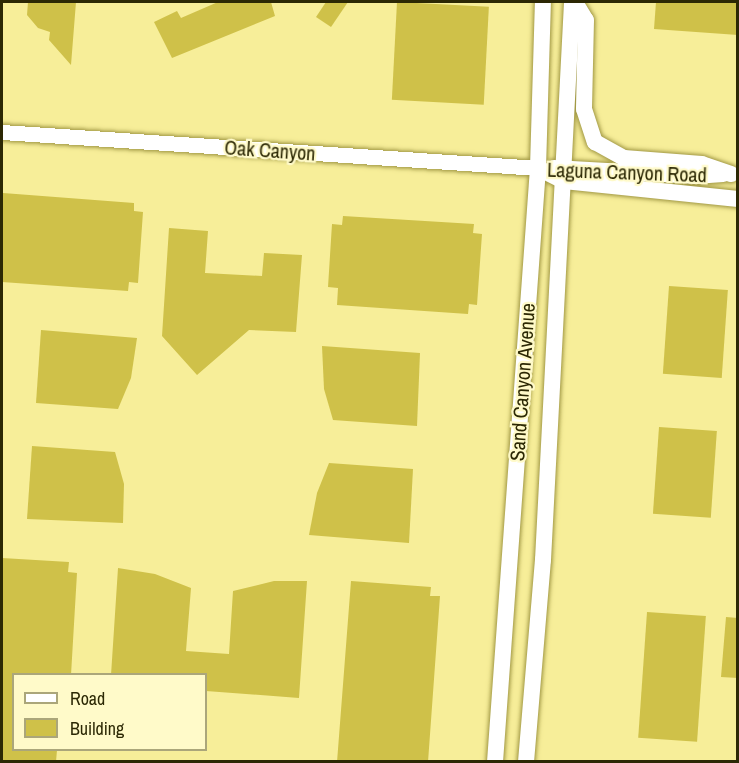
<!DOCTYPE html>
<style>
body{margin:0}
#map{position:relative;width:739px;height:763px;overflow:hidden;background:#f7ee99;font-family:"Archivo Narrow",sans-serif}
div>[style]{position:absolute}
[style*='--x']{left:calc(var(--x)*1px);top:calc(var(--y)*1px);width:calc(var(--w)*1px);rotate:calc(var(--a)*1deg)}
.building>*{inset:0;background:#cfc149;transform-origin:0 0}
.roads{filter:drop-shadow(0 0 2px #a19844) drop-shadow(0 0 2px #a19844)}
.tertiary>*{height:15px;margin:-7.5px;padding:0 7.5px;transform-origin:7.5px;border-radius:7.5px;background:#fff}
.secondary>*{height:16px;margin:-8px;padding:0 8px;transform-origin:8px;border-radius:8px;background:#fff}
span{translate:-50% -50%;white-space:nowrap;text-align:center;line-height:1.15;-webkit-text-stroke:4.5px #fffac9;paint-order:stroke}
.street-label{font-size:20px;color:#2c2804}
.frame{position:absolute;inset:0;border:3px solid #2c2804;pointer-events:none}
.legend{position:absolute;left:12px;top:673px;width:195px;height:78px;box-sizing:border-box;background:#fffac9;border:2px solid #aba67a;margin:0;padding:8px 10px;list-style:none;font-size:18px;color:#2c2804}
.legend li{display:flex;align-items:center;gap:12px;height:30px}
.legend b{width:30px;border:2px solid #aba67a}
</style>
<div id="map">
<div class="building">
<i style="clip-path:polygon(28px 2px,76px 2px,71px 65px,49px 40px,50px 32px,38px 28px,27px 15px)"></i>
<i style="clip-path:polygon(218px 2px,271px 2px,275px 16px,172px 58px,154px 22px,177px 11px,181px 18px)"></i>
<i style="clip-path:polygon(326px 2px,348px 2px,331px 27px,316px 17px)"></i>
<i style="left:397px;top:2px;width:92px;height:98px;rotate:3deg"></i>
<i style="clip-path:polygon(656px 2px,738px 2px,738px 35px,654px 29px)"></i>
<i style="clip-path:polygon(3px 193px,134px 203px,134px 211px,143px 212px,138px 283px,129px 282px,128px 291px,2px 282px)"></i>
<i style="clip-path:polygon(343px 216px,474px 224px,473px 233px,482px 234px,477px 305px,469px 304px,468px 314px,337px 305px,338px 288px,328px 287px,332px 224px,342px 225px)"></i>
<i style="clip-path:polygon(169px 228px,208px 231px,205px 273px,262px 276px,264px 253px,302px 255px,296px 332px,249px 330px,197px 375px,162px 336px)"></i>
<i style="left:669px;top:286px;width:59px;height:88px;rotate:4deg"></i>
<i style="clip-path:polygon(41px 330px,137px 338px,131px 378px,118px 409px,36px 403px)"></i>
<i style="clip-path:polygon(322px 346px,420px 353px,417px 426px,333px 420px,324px 389px)"></i>
<i style="left:659px;top:427px;width:58px;height:87px;rotate:4deg"></i>
<i style="clip-path:polygon(32px 446px,115px 452px,124px 484px,123px 523px,27px 519px)"></i>
<i style="clip-path:polygon(329px 463px,413px 469px,409px 543px,309px 535px,317px 493px)"></i>
<i style="clip-path:polygon(2px 558px,69px 562px,68px 572px,77px 573px,71px 675px,14px 675px,14px 750px,57px 750px,56px 762px,2px 761px)"></i>
<i style="clip-path:polygon(118px 568px,155px 574px,191px 588px,186px 651px,229px 654px,233px 591px,274px 581px,307px 581px,299px 698px,206px 691px,206px 675px,111px 675px)"></i>
<i style="clip-path:polygon(351px 581px,431px 587px,430px 596px,440px 596px,428px 762px,337px 762px)"></i>
<i style="left:647px;top:612px;width:59px;height:126px;rotate:4deg"></i>
<i style="clip-path:polygon(726px 617px,738px 618px,738px 678px,721px 677px)"></i>
</div>
<div class="roads">
<div class="tertiary">
<i style="--x:2;--y:132;--w:537;--a:3.84"></i>
</div>
<div class="secondary">
<i style="--x:575;--y:2;--w:21;--a:59"></i>
<i style="--x:586;--y:20;--w:89;--a:91.3"></i>
<i style="--x:584;--y:109;--w:35;--a:72"></i>
<i style="--x:595;--y:142;--w:33;--a:29"></i>
<i style="--x:624;--y:158;--w:78;--a:4.4"></i>
<i style="--x:702;--y:164;--w:31;--a:19"></i>
<i style="--x:538;--y:168;--w:29;--a:27"></i>
<i style="--x:564;--y:181;--w:175;--a:5.9"></i>
<i style="--x:554;--y:168;--w:141;--a:3.2"></i>
<i style="--x:695;--y:176;--w:28;--a:-4"></i>
<i style="--x:495;--y:762;--w:596;--a:-85.86"></i>
<i style="--x:538;--y:168;--w:166;--a:-88.3"></i>
<i style="--x:526;--y:762;--w:203;--a:-85.2"></i>
<i style="--x:543;--y:560;--w:559;--a:-87.02"></i>
</div>
</div>
<div class="street-label">
<span style="left:270px;top:150px;rotate:4deg">Oak Canyon</span>
<span style="left:627px;top:172px;rotate:2deg">Laguna Canyon Road</span>
<span style="left:522px;top:382px;rotate:-86deg">Sand Canyon Avenue</span>
</div>
<div class="frame"></div>
<ul class="legend">
<li><b style="height:8px;background:#fff"></b>Road</li>
<li><b style="height:16px;background:#cfc149"></b>Building</li>
</ul>
</div>
